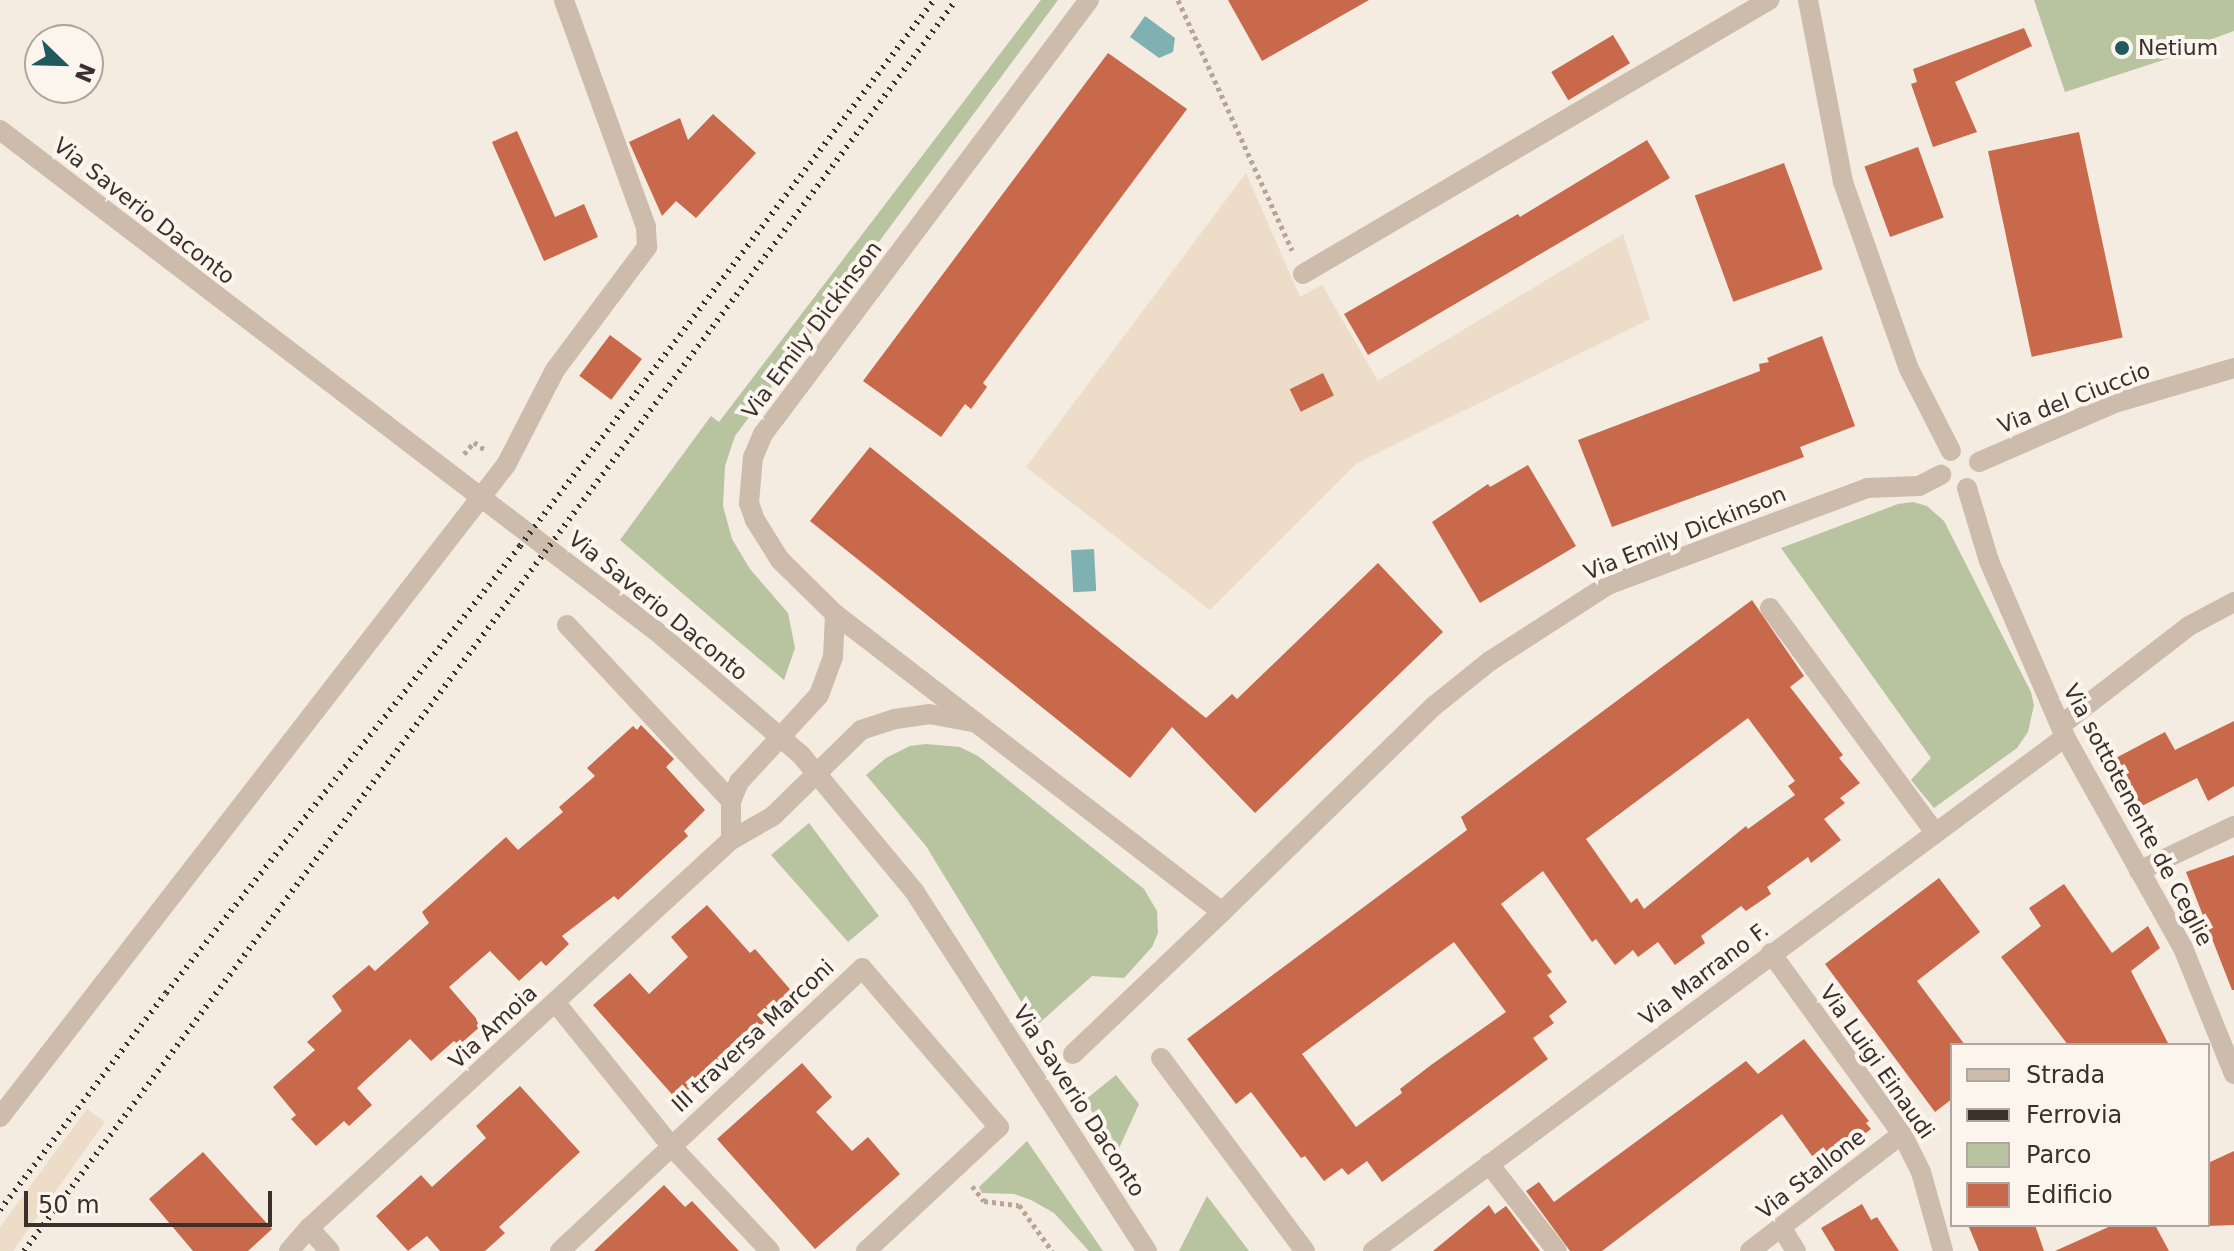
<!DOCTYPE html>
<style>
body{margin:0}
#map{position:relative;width:2234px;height:1251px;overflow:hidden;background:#f4ebe1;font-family:"DejaVu Sans",sans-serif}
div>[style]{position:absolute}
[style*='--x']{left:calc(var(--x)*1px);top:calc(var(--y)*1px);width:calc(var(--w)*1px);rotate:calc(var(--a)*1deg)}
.green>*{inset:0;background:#b8c4a0}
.plaza>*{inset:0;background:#ecdcc8}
.water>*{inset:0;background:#7fb0b2;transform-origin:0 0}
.building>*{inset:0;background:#c8694b;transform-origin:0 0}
.path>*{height:5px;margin-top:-2.5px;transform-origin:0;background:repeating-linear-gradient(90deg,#b9a596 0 4px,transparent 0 8px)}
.minor>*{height:20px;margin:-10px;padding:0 10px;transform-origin:10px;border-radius:10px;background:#cdbbac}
.rail>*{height:6px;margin-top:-3px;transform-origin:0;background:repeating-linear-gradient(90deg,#3b302b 0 2px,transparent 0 8px)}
.dots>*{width:22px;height:22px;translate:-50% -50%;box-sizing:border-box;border:4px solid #fbf5ee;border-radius:50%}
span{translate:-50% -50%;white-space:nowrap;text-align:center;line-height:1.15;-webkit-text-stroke:8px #fbf5ee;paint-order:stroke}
.poi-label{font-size:22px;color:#3b302b}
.left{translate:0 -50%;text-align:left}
.street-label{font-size:22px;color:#3b302b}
.legend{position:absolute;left:1950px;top:1043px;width:260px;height:184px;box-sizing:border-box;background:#fbf5ee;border:2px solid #aea6a0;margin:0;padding:10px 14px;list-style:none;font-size:24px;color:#3b302b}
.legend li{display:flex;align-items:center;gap:16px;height:40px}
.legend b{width:40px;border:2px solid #aea6a0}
.north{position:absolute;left:24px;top:24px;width:80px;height:80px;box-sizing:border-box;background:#fbf5ee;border:2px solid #aea6a0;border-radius:50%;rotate:113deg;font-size:22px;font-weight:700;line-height:32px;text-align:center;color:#3b302b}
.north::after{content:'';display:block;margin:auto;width:28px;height:36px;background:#1f5a5e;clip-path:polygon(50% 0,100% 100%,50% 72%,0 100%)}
.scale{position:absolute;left:24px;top:1191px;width:248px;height:36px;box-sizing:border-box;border:4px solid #3b302b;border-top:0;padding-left:10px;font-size:24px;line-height:28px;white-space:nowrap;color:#3b302b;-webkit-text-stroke:6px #fbf5ee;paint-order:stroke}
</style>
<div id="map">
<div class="green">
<i style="clip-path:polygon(1041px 0,1058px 0,735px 436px,725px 466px,723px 506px,732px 539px,750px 569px,788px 613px,795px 648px,784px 680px,620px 540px,711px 416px,719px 422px)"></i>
<i style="clip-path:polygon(2034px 0,2234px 0,2234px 31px,2193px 46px,2194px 50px,2065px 92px)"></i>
<i style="clip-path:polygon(1913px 502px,1927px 506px,1944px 521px,2031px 692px,2034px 705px,2028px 732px,2017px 748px,1934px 808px,1911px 780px,1931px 758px,1781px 548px,1898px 504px)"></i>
<i style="clip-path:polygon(926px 744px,960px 747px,978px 756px,1144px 889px,1157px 911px,1158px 933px,1152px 947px,1124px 978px,1092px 976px,1036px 1026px,926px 846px,866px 775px,886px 758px,910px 746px)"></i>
<i style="clip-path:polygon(809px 823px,879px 916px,848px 942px,771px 855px)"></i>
<i style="clip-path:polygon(1116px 1075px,1139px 1104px,1117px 1153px,1085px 1100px)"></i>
<i style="clip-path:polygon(1027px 1141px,1103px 1251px,1089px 1251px,1054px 1213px,1031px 1200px,1014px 1194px,982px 1193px,979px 1187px)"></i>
<i style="clip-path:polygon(1207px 1196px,1249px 1251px,1179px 1251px)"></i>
</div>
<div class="plaza">
<i style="clip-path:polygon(1246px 173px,1300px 297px,1322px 285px,1378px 381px,1623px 234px,1650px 319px,1357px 463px,1210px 610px,1026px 467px)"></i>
<i style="clip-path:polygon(87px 1109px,105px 1122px,13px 1251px,0 1251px,0 1227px)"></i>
</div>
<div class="water">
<i style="clip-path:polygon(1145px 16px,1175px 38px,1173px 52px,1159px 58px,1130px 37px)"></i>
<i style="left:1094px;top:549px;width:42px;height:23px;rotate:87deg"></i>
</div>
<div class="building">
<i style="clip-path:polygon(1228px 0,1369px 0,1262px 61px)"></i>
<i style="clip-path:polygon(2024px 28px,2032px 46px,1955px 82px,1977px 132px,1933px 147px,1911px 84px,1917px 82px,1913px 69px)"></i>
<i style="left:1613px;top:35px;width:33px;height:72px;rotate:59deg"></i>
<i style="clip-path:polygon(1108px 53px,1187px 109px,1008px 349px,983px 383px,987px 387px,971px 409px,965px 404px,941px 437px,863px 381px)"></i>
<i style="clip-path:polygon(713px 114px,756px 153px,696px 218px,676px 201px,662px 216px,629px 142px,680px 118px,688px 140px)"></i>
<i style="clip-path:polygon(517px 131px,555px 217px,584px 204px,598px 237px,544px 261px,492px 142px)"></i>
<i style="left:2079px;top:132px;width:210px;height:93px;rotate:78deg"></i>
<i style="clip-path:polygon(1647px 140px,1670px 178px,1368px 355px,1344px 314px,1518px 214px,1520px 217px)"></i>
<i style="left:1918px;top:147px;width:75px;height:57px;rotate:70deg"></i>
<i style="left:1784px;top:163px;width:113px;height:95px;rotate:70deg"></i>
<i style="left:610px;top:335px;width:40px;height:51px;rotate:37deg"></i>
<i style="clip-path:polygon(1822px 336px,1855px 426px,1800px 447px,1804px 457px,1612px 527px,1578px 440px,1760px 371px,1759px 364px,1769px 362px,1767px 358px)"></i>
<i style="left:1323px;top:373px;width:25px;height:37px;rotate:64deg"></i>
<i style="clip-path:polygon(870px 447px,1206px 718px,1232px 694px,1237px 699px,1378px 563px,1443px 632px,1255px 813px,1172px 727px,1130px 778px,810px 521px)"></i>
<i style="clip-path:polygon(1528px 465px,1576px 546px,1480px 603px,1432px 522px,1488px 484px,1490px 487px)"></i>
<i style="clip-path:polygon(evenodd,1752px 600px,1804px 676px,1790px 687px,1843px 755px,1839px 758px,1860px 783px,1840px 798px,1845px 803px,1824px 819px,1841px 840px,1811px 863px,1808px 857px,1767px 887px,1771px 894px,1746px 911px,1741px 906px,1701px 936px,1705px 943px,1675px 965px,1658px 942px,1638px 957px,1633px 950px,1615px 965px,1596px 939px,1592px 942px,1543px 871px,1501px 904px,1552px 972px,1547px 975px,1567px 1002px,1549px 1016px,1554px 1023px,1533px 1038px,1548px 1059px,1382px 1182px,1367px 1161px,1348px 1175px,1342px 1168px,1324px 1181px,1305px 1156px,1301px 1158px,1251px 1092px,1236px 1104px,1187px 1039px,1467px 830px,1461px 817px,1752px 600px,1748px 718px,1795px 781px,1788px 786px,1795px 795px,1748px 829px,1746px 826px,1644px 909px,1637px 898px,1631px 903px,1586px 839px,1748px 718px,1752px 600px,1454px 942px,1506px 1012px,1431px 1065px,1400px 1089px,1402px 1093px,1356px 1127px,1302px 1054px,1454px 942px)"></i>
<i style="clip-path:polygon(2234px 721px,2234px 786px,2208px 801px,2197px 778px,2136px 809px,2112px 760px,2165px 732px,2175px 750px)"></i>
<i style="clip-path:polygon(641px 725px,674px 759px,666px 767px,705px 810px,684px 831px,688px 836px,618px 900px,614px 896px,562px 936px,569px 944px,546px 966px,541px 961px,519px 981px,490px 951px,449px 987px,482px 1025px,459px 1045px,454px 1041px,431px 1061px,410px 1039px,357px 1088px,372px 1105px,349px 1126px,344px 1121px,316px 1146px,291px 1119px,296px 1115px,273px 1087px,315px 1050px,307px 1042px,342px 1011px,332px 996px,369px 965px,375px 971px,429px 923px,422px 912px,506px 837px,518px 850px,563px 812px,559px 807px,595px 776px,587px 768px,633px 726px,637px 730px)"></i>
<i style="clip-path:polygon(2234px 855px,2234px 990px,2232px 990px,2186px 872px)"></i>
<i style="clip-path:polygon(1939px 878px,1980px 932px,1917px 981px,1965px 1045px,1952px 1045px,1952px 1099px,1935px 1112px,1825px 964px)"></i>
<i style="clip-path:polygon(2064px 884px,2112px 953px,2148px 926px,2160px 948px,2131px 971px,2169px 1045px,2068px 1045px,2001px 957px,2041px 926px,2029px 908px)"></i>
<i style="clip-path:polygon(707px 905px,750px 953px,755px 949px,795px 995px,677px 1100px,593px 1005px,630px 973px,649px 994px,688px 957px,671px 937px)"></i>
<i style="clip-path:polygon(1804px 1039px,1869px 1121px,1866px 1123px,1871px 1129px,1827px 1163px,1821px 1155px,1815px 1160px,1782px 1114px,1602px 1251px,1570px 1251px,1526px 1191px,1539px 1182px,1554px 1202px,1746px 1061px,1758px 1074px)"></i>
<i style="clip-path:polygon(802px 1063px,832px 1097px,816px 1112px,852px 1151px,868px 1137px,900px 1174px,815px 1249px,717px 1139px)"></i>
<i style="clip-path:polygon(520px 1086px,580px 1152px,499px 1227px,505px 1233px,485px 1251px,440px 1251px,427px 1236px,408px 1251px,376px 1216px,421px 1175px,432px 1187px,486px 1138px,476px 1126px)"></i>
<i style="clip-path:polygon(2234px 1151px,2234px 1225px,2208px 1226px,2208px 1163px)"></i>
<i style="clip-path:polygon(203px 1152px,272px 1229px,248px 1251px,193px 1251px,149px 1199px)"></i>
<i style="clip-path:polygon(664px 1185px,685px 1207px,692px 1201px,739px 1251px,594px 1251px)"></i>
<i style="clip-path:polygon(1862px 1204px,1871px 1220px,1877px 1217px,1899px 1251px,1835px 1251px,1821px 1228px)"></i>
<i style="clip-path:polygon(1489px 1205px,1495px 1214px,1506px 1206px,1540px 1251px,1433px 1251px)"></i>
<i style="clip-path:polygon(1968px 1225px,2035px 1225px,2044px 1251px,1979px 1251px)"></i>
<i style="clip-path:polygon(2113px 1225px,2155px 1225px,2169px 1251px,2055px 1251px)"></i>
</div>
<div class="path">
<i style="--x:1178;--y:0;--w:275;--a:65.5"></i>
<i style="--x:464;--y:454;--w:16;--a:-50"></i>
<i style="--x:474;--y:442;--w:14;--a:36"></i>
<i style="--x:972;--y:1186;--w:19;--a:51"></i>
<i style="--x:984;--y:1201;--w:35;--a:7"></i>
<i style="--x:1019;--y:1205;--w:57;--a:54.3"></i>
</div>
<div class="minor">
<i style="--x:1089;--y:0;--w:543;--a:126.91"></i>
<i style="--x:763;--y:434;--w:25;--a:113"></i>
<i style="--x:753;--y:457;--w:46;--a:95"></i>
<i style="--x:749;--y:503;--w:18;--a:71"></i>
<i style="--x:755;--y:520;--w:47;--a:58"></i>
<i style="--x:780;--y:560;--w:77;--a:44.5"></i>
<i style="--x:835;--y:614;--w:488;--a:37.6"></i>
<i style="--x:1222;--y:912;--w:296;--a:-44.2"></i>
<i style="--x:1434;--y:706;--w:72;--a:-38.8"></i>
<i style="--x:1490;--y:661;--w:140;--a:-32.8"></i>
<i style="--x:1608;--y:585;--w:277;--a:-20.5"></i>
<i style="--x:1867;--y:488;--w:52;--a:-2.2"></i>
<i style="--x:1919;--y:486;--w:25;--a:-27"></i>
<i style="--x:1808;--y:0;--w:185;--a:79.1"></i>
<i style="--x:1843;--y:182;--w:198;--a:70.6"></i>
<i style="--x:1909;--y:369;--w:92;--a:62.9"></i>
<i style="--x:0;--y:130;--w:825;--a:37.37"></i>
<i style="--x:656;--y:631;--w:191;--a:40.5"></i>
<i style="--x:801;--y:755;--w:177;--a:50.3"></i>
<i style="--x:914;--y:891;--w:429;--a:57.1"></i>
<i style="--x:1303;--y:274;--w:541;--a:-30.45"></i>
<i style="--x:1979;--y:462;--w:148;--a:-23.5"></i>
<i style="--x:2115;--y:403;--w:124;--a:-16.4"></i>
<i style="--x:1967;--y:488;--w:76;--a:73.2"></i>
<i style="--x:1989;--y:561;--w:192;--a:66.6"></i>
<i style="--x:2065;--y:737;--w:242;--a:60.8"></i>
<i style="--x:2183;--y:948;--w:136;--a:68"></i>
<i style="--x:1770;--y:608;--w:279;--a:53.7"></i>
<i style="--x:567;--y:625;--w:241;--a:47"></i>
<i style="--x:2061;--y:725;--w:162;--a:-37.7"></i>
<i style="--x:2189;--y:626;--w:51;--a:-28.1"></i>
<i style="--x:731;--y:840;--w:39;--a:-90"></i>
<i style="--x:731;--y:801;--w:21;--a:-67"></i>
<i style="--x:739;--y:782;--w:118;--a:-47.4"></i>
<i style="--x:819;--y:695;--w:40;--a:-69.8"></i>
<i style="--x:833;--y:657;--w:43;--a:-87.3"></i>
<i style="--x:2139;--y:871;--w:105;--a:-25.3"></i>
<i style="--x:1771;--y:953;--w:223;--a:54.1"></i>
<i style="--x:1902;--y:1134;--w:42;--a:63.4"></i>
<i style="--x:1921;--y:1172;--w:82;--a:74.4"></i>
<i style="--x:555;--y:1002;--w:185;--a:51.1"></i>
<i style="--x:671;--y:1146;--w:144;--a:46.7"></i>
<i style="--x:1073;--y:1054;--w:206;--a:-43.6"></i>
<i style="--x:1161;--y:1058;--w:241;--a:53.3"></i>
<i style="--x:0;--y:1117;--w:825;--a:-52.19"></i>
<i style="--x:506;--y:465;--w:107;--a:-62.7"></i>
<i style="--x:555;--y:370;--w:154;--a:-53.2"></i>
<i style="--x:647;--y:247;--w:20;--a:-93"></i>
<i style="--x:646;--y:227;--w:241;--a:-109.9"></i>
<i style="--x:1489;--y:1164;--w:110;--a:52"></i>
<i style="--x:1781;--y:1227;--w:28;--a:58"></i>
<i style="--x:309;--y:1228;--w:31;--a:48"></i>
<i style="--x:289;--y:1251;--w:30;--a:-49"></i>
<i style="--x:309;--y:1228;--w:573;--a:-42.6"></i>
<i style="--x:731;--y:840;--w:48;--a:-29.7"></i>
<i style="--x:773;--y:816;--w:123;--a:-44.3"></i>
<i style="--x:861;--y:730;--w:36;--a:-18"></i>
<i style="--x:895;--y:719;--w:34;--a:-8"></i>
<i style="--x:929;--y:714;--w:44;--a:10.5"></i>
<i style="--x:560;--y:1251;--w:414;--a:-43.1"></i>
<i style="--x:862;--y:968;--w:210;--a:49.3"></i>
<i style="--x:999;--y:1127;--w:182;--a:137"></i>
<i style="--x:1373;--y:1251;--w:862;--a:-36.6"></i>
<i style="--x:1750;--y:1251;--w:192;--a:-37.6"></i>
</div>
<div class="rail">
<i style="--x:0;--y:1210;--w:273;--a:-52.6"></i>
<i style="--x:166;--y:993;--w:570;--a:-51.62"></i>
<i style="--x:520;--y:546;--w:685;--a:-52.83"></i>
<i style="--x:24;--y:1251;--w:1560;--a:-53.31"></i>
</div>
<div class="dots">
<i style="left:2122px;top:48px;background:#1f5a5e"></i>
</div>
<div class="poi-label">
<span class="left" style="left:2138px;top:48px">Netium</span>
</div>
<div class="street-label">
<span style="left:144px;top:211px;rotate:38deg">Via Saverio Daconto</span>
<span style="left:812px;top:330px;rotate:-53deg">Via Emily Dickinson</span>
<span style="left:2074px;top:398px;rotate:-21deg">Via del Ciuccio</span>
<span style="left:1685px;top:533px;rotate:-22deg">Via Emily Dickinson</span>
<span style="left:658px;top:606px;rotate:39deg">Via Saverio Daconto</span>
<span style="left:2138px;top:815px;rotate:62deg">Via sottotenente de Ceglie</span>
<span style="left:1704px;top:974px;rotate:-37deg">Via Marrano F.</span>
<span style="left:493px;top:1027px;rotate:-43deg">Via Amoia</span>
<span style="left:753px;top:1036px;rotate:-43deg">III traversa Marconi</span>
<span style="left:1877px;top:1062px;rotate:55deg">Via Luigi Einaudi</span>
<span style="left:1079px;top:1101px;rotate:57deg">Via Saverio Daconto</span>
<span style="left:1811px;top:1174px;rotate:-38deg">Via Stallone</span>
</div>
<ul class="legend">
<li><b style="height:10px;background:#cdbbac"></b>Strada</li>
<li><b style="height:10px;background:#3b302b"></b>Ferrovia</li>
<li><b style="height:22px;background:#b8c4a0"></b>Parco</li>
<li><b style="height:22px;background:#c8694b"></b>Edificio</li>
</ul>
<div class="north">N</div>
<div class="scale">50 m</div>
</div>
